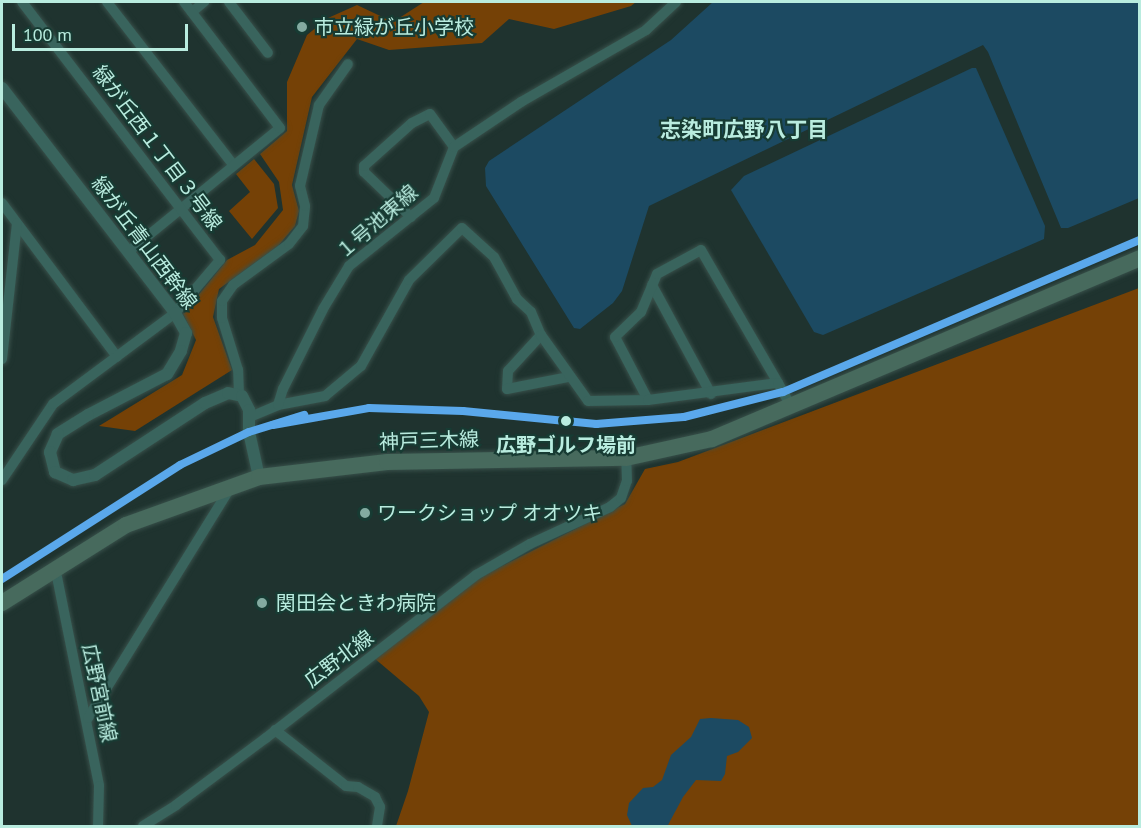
<!DOCTYPE html>
<meta charset="utf-8">
<style>
body{margin:0}
#map{position:relative;width:1141px;height:828px;overflow:hidden;background:#1f332f;font-family:"PT Sans","Noto Sans JP",sans-serif}
div>[style]{position:absolute}
[style*='--x']{left:calc(var(--x)*1px);top:calc(var(--y)*1px);width:calc(var(--w)*1px);rotate:calc(var(--a)*1deg)}
.green>*{inset:0;background:#754106}
.water>*{inset:0;background:#1c4a62}
.roads{filter:drop-shadow(0 0 2px #38504a) drop-shadow(0 0 2px #38504a)}
.minor>*{height:10px;margin:-5px;padding:0 5px;transform-origin:5px;border-radius:5px;background:#39645d}
.tertiary>*{height:12px;margin:-6px;padding:0 6px;transform-origin:6px;border-radius:6px;background:#39645d}
.primary>*{height:16px;margin:-8px;padding:0 8px;transform-origin:8px;border-radius:8px;background:#476a5d}
.rail-1>*{height:8px;margin:-4px;padding:0 4px;transform-origin:4px;border-radius:4px;background:#5aa8eb}
.dots>*{width:16px;height:16px;translate:-50% -50%;box-sizing:border-box;border:3px solid #173b33;border-radius:50%}
span{translate:-50% -50%;white-space:nowrap;text-align:center;line-height:1.15;-webkit-text-stroke:4.5px #173b33;paint-order:stroke}
.poi-label{font-size:20px;color:#b9ecdf}
.left{translate:0 -50%;text-align:left}
.street-label{font-size:20px;color:#b9ecdf}
.stop-label{font-size:20px;color:#b9ecdf;font-weight:700}
.neighbourhood-label{font-size:21px;color:#b9ecdf;font-weight:700}
.frame{position:absolute;inset:0;border:3px solid #b9ecdf;pointer-events:none}
.scale{position:absolute;left:12px;top:24px;width:176px;height:27px;box-sizing:border-box;border:3px solid #b9ecdf;border-top:0;padding-left:8px;font-size:18px;line-height:21px;white-space:nowrap;color:#b9ecdf;-webkit-text-stroke:4px #173b33;paint-order:stroke}
</style>
<div id="map">
<div class="green">
<i style="clip-path:polygon(424px 2px,636px 2px,631px 6px,554px 29px,509px 19px,482px 43px,389px 50px,357px 39px,312px 97px,292px 185px,299px 211px,295px 226px,278px 246px,219px 289px,213px 317px,232px 370px,135px 431px,99px 426px,182px 375px,196px 340px,183px 314px,227px 260px,255px 245px,283px 210px,279px 182px,260px 154px,287px 131px,287px 82px,307px 35px,328px 18px,357px 5px,393px 22px)"></i>
<i style="clip-path:polygon(254px 159px,274px 184px,278px 208px,252px 239px,229px 211px,250px 192px,236px 174px)"></i>
<i style="clip-path:polygon(1139px 288px,1139px 826px,396px 826px,408px 791px,429px 712px,419px 696px,374px 658px,482px 576px,625px 504px,645px 469px,678px 462px)"></i>
</div>
<div class="water">
<i style="clip-path:polygon(713px 2px,1139px 2px,1139px 198px,1068px 228px,1061px 228px,988px 52px,983px 45px,649px 206px,622px 291px,613px 303px,580px 329px,574px 328px,486px 186px,485px 168px,489px 161px,671px 40px)"></i>
<i style="clip-path:polygon(972px 68px,976px 68px,1045px 226px,1044px 239px,823px 335px,814px 332px,731px 190px,744px 176px)"></i>
<i style="clip-path:polygon(711px 718px,738px 720px,749px 727px,752px 738px,738px 752px,727px 756px,725px 774px,721px 781px,696px 780px,683px 797px,668px 825px,632px 826px,627px 815px,629px 803px,643px 788px,653px 787px,662px 780px,671px 755px,691px 737px,700px 719px)"></i>
</div>
<div class="roads">
<div class="minor">
<i style="--x:107;--y:2;--w:207;--a:52.2"></i>
<i style="--x:229;--y:2;--w:64;--a:52.6"></i>
<i style="--x:192;--y:12;--w:16;--a:-40"></i>
<i style="--x:2;--y:203;--w:192;--a:53.2"></i>
<i style="--x:411;--y:217;--w:65;--a:-136.2"></i>
<i style="--x:364;--y:172;--w:6;--a:-90"></i>
<i style="--x:364;--y:166;--w:64;--a:-41.9"></i>
<i style="--x:412;--y:123;--w:20;--a:-27"></i>
<i style="--x:430;--y:114;--w:41;--a:54"></i>
<i style="--x:128;--y:252;--w:196;--a:-39.2"></i>
<i style="--x:280;--y:128;--w:158;--a:-127.3"></i>
<i style="--x:652;--y:285;--w:124;--a:61.6"></i>
<i style="--x:541;--y:335;--w:49;--a:132.5"></i>
<i style="--x:508;--y:371;--w:18;--a:93"></i>
<i style="--x:507;--y:389;--w:62;--a:-11.1"></i>
<i style="--x:2;--y:359;--w:136;--a:-83.7"></i>
<i style="--x:239;--y:395;--w:25;--a:-92"></i>
<i style="--x:238;--y:370;--w:54;--a:-107.1"></i>
<i style="--x:222;--y:318;--w:17;--a:-90"></i>
<i style="--x:222;--y:301;--w:19;--a:-55"></i>
<i style="--x:233;--y:285;--w:69;--a:-36.2"></i>
<i style="--x:289;--y:244;--w:23;--a:-52"></i>
<i style="--x:303;--y:226;--w:20;--a:-84"></i>
<i style="--x:305;--y:206;--w:21;--a:-104"></i>
<i style="--x:300;--y:186;--w:83;--a:-76.8"></i>
<i style="--x:319;--y:105;--w:50;--a:-54.7"></i>
<i style="--x:648;--y:400;--w:71;--a:-117.6"></i>
<i style="--x:615;--y:337;--w:36;--a:-44"></i>
<i style="--x:641;--y:312;--w:41;--a:-67.2"></i>
<i style="--x:657;--y:274;--w:50;--a:-28.6"></i>
<i style="--x:701;--y:250;--w:154;--a:59.9"></i>
<i style="--x:278;--y:405;--w:48;--a:-10.8"></i>
<i style="--x:325;--y:396;--w:47;--a:-39.8"></i>
<i style="--x:361;--y:366;--w:98;--a:-60.8"></i>
<i style="--x:409;--y:280;--w:74;--a:-44.5"></i>
<i style="--x:462;--y:228;--w:43;--a:42.2"></i>
<i style="--x:494;--y:257;--w:48;--a:61.3"></i>
<i style="--x:517;--y:299;--w:19;--a:43"></i>
<i style="--x:531;--y:312;--w:25;--a:67"></i>
<i style="--x:541;--y:335;--w:81;--a:54.5"></i>
<i style="--x:588;--y:401;--w:60;--a:-1"></i>
<i style="--x:648;--y:400;--w:131;--a:-7.5"></i>
<i style="--x:778;--y:383;--w:26;--a:61"></i>
<i style="--x:250;--y:417;--w:30;--a:-23"></i>
<i style="--x:278;--y:405;--w:17;--a:-73"></i>
<i style="--x:283;--y:389;--w:89;--a:-63.4"></i>
<i style="--x:323;--y:309;--w:50;--a:-58.8"></i>
<i style="--x:349;--y:266;--w:109;--a:-38.7"></i>
<i style="--x:434;--y:198;--w:55;--a:-68.6"></i>
<i style="--x:454;--y:147;--w:81;--a:-33.9"></i>
<i style="--x:521;--y:102;--w:144;--a:-29.9"></i>
<i style="--x:646;--y:30;--w:41;--a:-43"></i>
<i style="--x:2;--y:480;--w:92;--a:-56.1"></i>
<i style="--x:53;--y:404;--w:152;--a:-36.7"></i>
<i style="--x:175;--y:313;--w:70;--a:-49.7"></i>
<i style="--x:220;--y:260;--w:325;--a:-127.5"></i>
<i style="--x:55;--y:567;--w:223;--a:78.6"></i>
<i style="--x:99;--y:786;--w:40;--a:91.4"></i>
<i style="--x:88;--y:718;--w:270;--a:-58.3"></i>
<i style="--x:275;--y:730;--w:90;--a:38.3"></i>
<i style="--x:346;--y:786;--w:12;--a:5"></i>
<i style="--x:358;--y:787;--w:20;--a:30"></i>
<i style="--x:375;--y:797;--w:11;--a:63"></i>
<i style="--x:380;--y:807;--w:19;--a:99"></i>
<i style="--x:143;--y:826;--w:39;--a:-32"></i>
<i style="--x:176;--y:805;--w:112;--a:-36.7"></i>
<i style="--x:266;--y:738;--w:266;--a:-37.8"></i>
<i style="--x:476;--y:575;--w:62;--a:-29.9"></i>
<i style="--x:530;--y:544;--w:88;--a:-24.8"></i>
<i style="--x:610;--y:507;--w:14;--a:-39"></i>
<i style="--x:621;--y:498;--w:18;--a:-71"></i>
<i style="--x:627;--y:481;--w:23;--a:-92"></i>
</div>
<div class="tertiary">
<i style="--x:2;--y:88;--w:284;--a:52.4"></i>
<i style="--x:175;--y:313;--w:23;--a:61"></i>
<i style="--x:186;--y:333;--w:19;--a:106"></i>
<i style="--x:181;--y:351;--w:27;--a:121"></i>
<i style="--x:167;--y:374;--w:89;--a:152.6"></i>
<i style="--x:88;--y:415;--w:36;--a:148"></i>
<i style="--x:58;--y:434;--w:20;--a:114"></i>
<i style="--x:50;--y:452;--w:21;--a:76"></i>
<i style="--x:55;--y:472;--w:20;--a:24"></i>
<i style="--x:73;--y:480;--w:23;--a:-13"></i>
<i style="--x:95;--y:475;--w:131;--a:-33.2"></i>
<i style="--x:205;--y:403;--w:25;--a:-23"></i>
<i style="--x:228;--y:393;--w:14;--a:12"></i>
<i style="--x:242;--y:396;--w:16;--a:63"></i>
<i style="--x:249;--y:410;--w:22;--a:90"></i>
<i style="--x:249;--y:432;--w:46;--a:77.5"></i>
</div>
<div class="primary">
<i style="--x:2;--y:603;--w:146;--a:-32.2"></i>
<i style="--x:126;--y:525;--w:141;--a:-19.8"></i>
<i style="--x:259;--y:477;--w:129;--a:-6.7"></i>
<i style="--x:387;--y:462;--w:239;--a:-1"></i>
<i style="--x:626;--y:458;--w:88;--a:-12.5"></i>
<i style="--x:712;--y:439;--w:465;--a:-22.9"></i>
</div>
</div>
<div class="rail-1">
<i style="--x:273;--y:425;--w:97;--a:-10"></i>
<i style="--x:369;--y:408;--w:94;--a:1.8"></i>
<i style="--x:463;--y:411;--w:134;--a:5.6"></i>
<i style="--x:596;--y:424;--w:88;--a:-4.5"></i>
<i style="--x:684;--y:417;--w:102;--a:-14.2"></i>
<i style="--x:783;--y:392;--w:388;--a:-23.1"></i>
<i style="--x:2;--y:579;--w:211;--a:-32.6"></i>
<i style="--x:180;--y:465;--w:76;--a:-25.6"></i>
<i style="--x:249;--y:432;--w:58;--a:-17.2"></i>
</div>
<div class="dots">
<i style="left:302px;top:27px;background:#83aba1"></i>
<i style="left:566px;top:421px;background:#b9ecdf"></i>
<i style="left:365px;top:513px;background:#83aba1"></i>
<i style="left:262px;top:603px;background:#83aba1"></i>
</div>
<div class="poi-label">
<span class="left" style="left:314px;top:27px">市立緑が丘小学校</span>
<span class="left" style="left:377px;top:513px">ワークショップ オオツキ</span>
<span class="left" style="left:276px;top:603px">関田会ときわ病院</span>
</div>
<div class="street-label">
<span style="left:157px;top:148px;rotate:53deg">緑が丘西１丁目３号線</span>
<span style="left:377px;top:222px;rotate:-41deg">１号池東線</span>
<span style="left:144px;top:243px;rotate:53deg">緑が丘青山西幹線</span>
<span style="left:429px;top:441px;rotate:-2deg">神戸三木線</span>
<span style="left:339px;top:659px;rotate:-37deg">広野北線</span>
<span style="left:99px;top:693px;rotate:78deg">広野宮前線</span>
</div>
<div class="stop-label">
<span style="left:566px;top:445px">広野ゴルフ場前</span>
</div>
<div class="neighbourhood-label">
<span style="left:744px;top:130px">志染町広野八丁目</span>
</div>
<div class="frame"></div>
<div class="scale">100 m</div>
</div>
